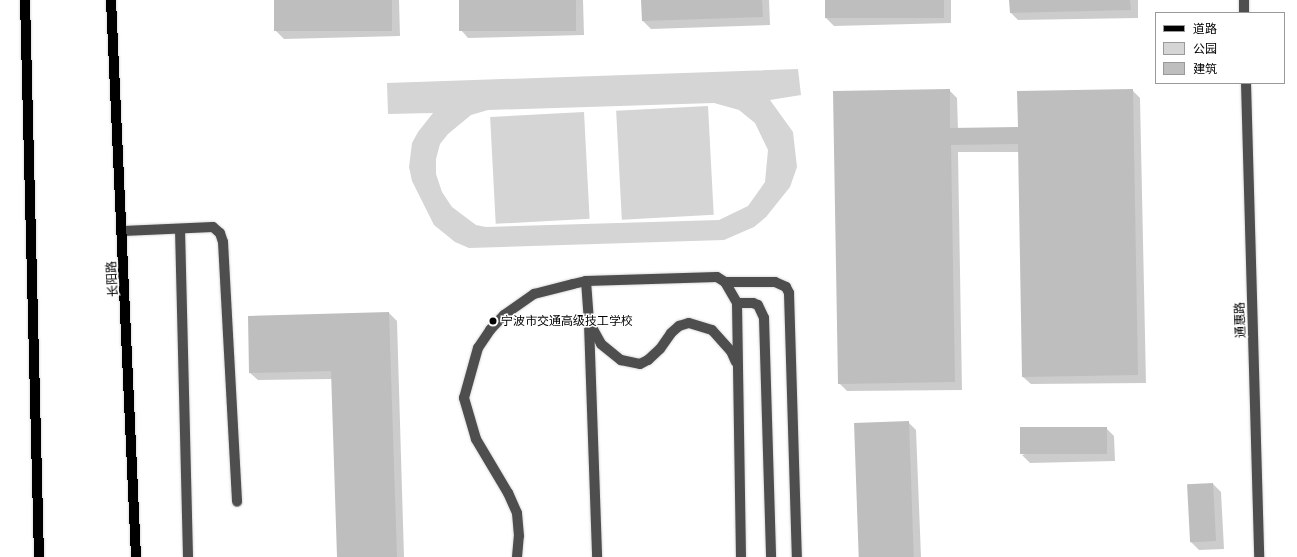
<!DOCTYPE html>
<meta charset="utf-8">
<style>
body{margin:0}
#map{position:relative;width:1297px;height:557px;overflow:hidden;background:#fff;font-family:Poppins,"Noto Sans SC",sans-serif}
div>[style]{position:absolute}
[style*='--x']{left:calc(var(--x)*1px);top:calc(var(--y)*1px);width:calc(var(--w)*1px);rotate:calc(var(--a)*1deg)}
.green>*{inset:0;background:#d5d5d5;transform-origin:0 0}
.shadow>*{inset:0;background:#0003}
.building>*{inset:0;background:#bebebe;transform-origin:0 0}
.roads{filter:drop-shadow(0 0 1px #dbdbdb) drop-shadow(0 0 1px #dbdbdb)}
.minor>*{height:10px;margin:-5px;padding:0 5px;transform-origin:5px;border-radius:5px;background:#4e4e4e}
.major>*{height:10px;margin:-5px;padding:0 5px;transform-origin:5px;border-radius:5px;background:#000}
.dots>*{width:11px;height:11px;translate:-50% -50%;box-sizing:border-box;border:2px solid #fff;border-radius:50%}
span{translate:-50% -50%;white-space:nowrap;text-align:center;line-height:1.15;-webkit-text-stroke:3px #fff;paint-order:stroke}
.street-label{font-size:12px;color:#000}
.poi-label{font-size:12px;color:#000}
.left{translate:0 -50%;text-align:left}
.legend{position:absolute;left:1155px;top:12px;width:130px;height:72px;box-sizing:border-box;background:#fff;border:1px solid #999;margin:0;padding:5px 7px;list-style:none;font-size:12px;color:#000}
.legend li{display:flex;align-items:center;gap:8px;height:20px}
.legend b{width:20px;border:1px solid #999}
</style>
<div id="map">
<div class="green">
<i style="clip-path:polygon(evenodd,798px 69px,801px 95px,770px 100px,793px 132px,797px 167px,790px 187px,766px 217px,754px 227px,724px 240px,469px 248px,455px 242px,434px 225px,412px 181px,409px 167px,412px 143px,418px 132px,433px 113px,388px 114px,387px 83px,798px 69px,714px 103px,739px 110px,755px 123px,768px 150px,765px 182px,748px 206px,719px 220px,486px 227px,476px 225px,452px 207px,442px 192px,436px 174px,436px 159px,440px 144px,448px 134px,471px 115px,488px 110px,714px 103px)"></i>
<i style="left:708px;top:106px;width:109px;height:92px;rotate:87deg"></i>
<i style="left:584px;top:112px;width:107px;height:94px;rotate:87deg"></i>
</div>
<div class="shadow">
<i style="clip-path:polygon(275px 0,399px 0,400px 36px,284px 39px,276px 31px)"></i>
<i style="clip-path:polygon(460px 0,583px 0,584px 35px,468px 38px,461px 30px)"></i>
<i style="clip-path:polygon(642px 0,769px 0,770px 25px,651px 29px,643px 21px)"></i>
<i style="clip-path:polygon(826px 0,951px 0,951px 23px,834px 26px,826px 18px)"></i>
<i style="clip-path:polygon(1010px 0,1138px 0,1138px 18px,1018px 20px,1011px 13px)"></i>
<i style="clip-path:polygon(949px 90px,957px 98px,958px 129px,1019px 128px,1132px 90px,1140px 98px,1146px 383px,1031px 384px,1023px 377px,1019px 152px,958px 152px,962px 390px,847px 391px,839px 383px)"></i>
<i style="clip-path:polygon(389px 313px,397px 321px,404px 557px,338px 557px,332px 379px,258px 380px,250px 373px)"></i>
<i style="clip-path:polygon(908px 422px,916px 430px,921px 557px,861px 557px)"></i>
<i style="clip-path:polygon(1106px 428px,1114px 436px,1115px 461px,1030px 463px,1022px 455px)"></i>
<i style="clip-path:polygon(1213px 484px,1221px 492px,1224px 549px,1199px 550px,1191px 542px)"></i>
</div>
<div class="building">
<i style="left:274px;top:0;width:118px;height:31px"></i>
<i style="left:459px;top:0;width:117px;height:31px"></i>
<i style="clip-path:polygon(641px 0,762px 0,763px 17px,642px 21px)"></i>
<i style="left:825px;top:0;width:119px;height:18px"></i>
<i style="clip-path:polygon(1009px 0,1130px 0,1131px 10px,1010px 13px)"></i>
<i style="clip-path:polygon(950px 89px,950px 128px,1018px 127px,1017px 91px,1133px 89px,1138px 375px,1022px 377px,1018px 144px,951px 145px,955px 382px,838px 384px,833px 91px)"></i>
<i style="clip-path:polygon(389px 312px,397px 557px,337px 557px,331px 371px,249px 373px,248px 316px)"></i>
<i style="left:909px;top:421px;width:136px;height:55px;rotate:88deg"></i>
<i style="left:1107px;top:427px;width:27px;height:87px;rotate:90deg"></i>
<i style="left:1213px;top:483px;width:58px;height:26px;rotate:87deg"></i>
</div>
<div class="roads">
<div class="minor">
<i style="--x:1244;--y:0;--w:13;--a:90"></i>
<i style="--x:1246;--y:83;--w:474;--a:88.4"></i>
<i style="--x:180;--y:229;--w:328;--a:88.6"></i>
<i style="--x:123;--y:231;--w:90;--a:-2.5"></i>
<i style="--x:213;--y:227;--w:9;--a:41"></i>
<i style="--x:220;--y:233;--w:9;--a:72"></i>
<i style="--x:223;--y:242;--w:260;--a:86.9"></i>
<i style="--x:586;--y:281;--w:41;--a:85.8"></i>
<i style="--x:589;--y:322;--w:25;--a:61"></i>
<i style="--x:601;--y:344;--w:26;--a:39"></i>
<i style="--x:621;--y:360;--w:19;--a:12"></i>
<i style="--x:640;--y:364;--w:9;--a:-27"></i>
<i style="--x:648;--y:360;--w:16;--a:-43"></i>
<i style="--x:660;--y:349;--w:19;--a:-55"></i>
<i style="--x:671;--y:333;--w:11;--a:-41"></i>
<i style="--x:679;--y:326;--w:10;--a:-17"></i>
<i style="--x:689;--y:323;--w:24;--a:17"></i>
<i style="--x:712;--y:330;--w:28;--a:48"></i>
<i style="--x:731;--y:351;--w:12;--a:66"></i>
<i style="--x:725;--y:282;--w:50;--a:0"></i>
<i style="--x:775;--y:282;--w:12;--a:24"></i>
<i style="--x:786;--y:287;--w:7;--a:63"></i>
<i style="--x:789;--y:293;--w:264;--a:88.3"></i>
<i style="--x:737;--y:303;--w:16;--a:0"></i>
<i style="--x:753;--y:303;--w:5;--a:22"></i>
<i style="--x:758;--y:305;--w:14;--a:65"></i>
<i style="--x:764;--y:318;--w:239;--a:88.3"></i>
<i style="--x:589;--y:324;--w:233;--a:88"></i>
<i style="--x:517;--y:557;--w:21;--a:-85"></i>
<i style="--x:519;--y:536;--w:23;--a:-95"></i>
<i style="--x:517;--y:513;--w:22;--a:-114"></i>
<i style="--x:508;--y:493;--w:63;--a:-120.7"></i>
<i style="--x:476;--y:439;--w:43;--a:-106.3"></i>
<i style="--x:464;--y:398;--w:52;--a:-74.4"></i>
<i style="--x:478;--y:348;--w:22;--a:-56"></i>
<i style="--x:490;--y:330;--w:21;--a:-47"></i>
<i style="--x:504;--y:315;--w:37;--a:-35"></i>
<i style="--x:534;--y:294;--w:40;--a:-14.4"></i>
<i style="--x:573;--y:284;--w:13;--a:-13"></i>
<i style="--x:586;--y:281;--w:131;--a:-1.7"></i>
<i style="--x:717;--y:277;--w:9;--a:32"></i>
<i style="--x:725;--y:282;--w:24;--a:60"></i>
<i style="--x:737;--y:303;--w:254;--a:89.1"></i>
</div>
<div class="major">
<i style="--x:25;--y:0;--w:557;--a:88.56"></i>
<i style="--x:111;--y:0;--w:558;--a:87.43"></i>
</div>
</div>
<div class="dots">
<i style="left:493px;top:321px;background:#000"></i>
</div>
<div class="street-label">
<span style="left:112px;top:279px;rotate:-93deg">长阳路</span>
<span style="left:1240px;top:320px;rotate:-92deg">通惠路</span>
</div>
<div class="poi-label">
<span class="left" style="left:501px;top:321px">宁波市交通高级技工学校</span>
</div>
<ul class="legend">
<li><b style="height:5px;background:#000"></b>道路</li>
<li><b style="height:11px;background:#d5d5d5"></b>公园</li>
<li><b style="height:11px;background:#bebebe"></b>建筑</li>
</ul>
</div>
